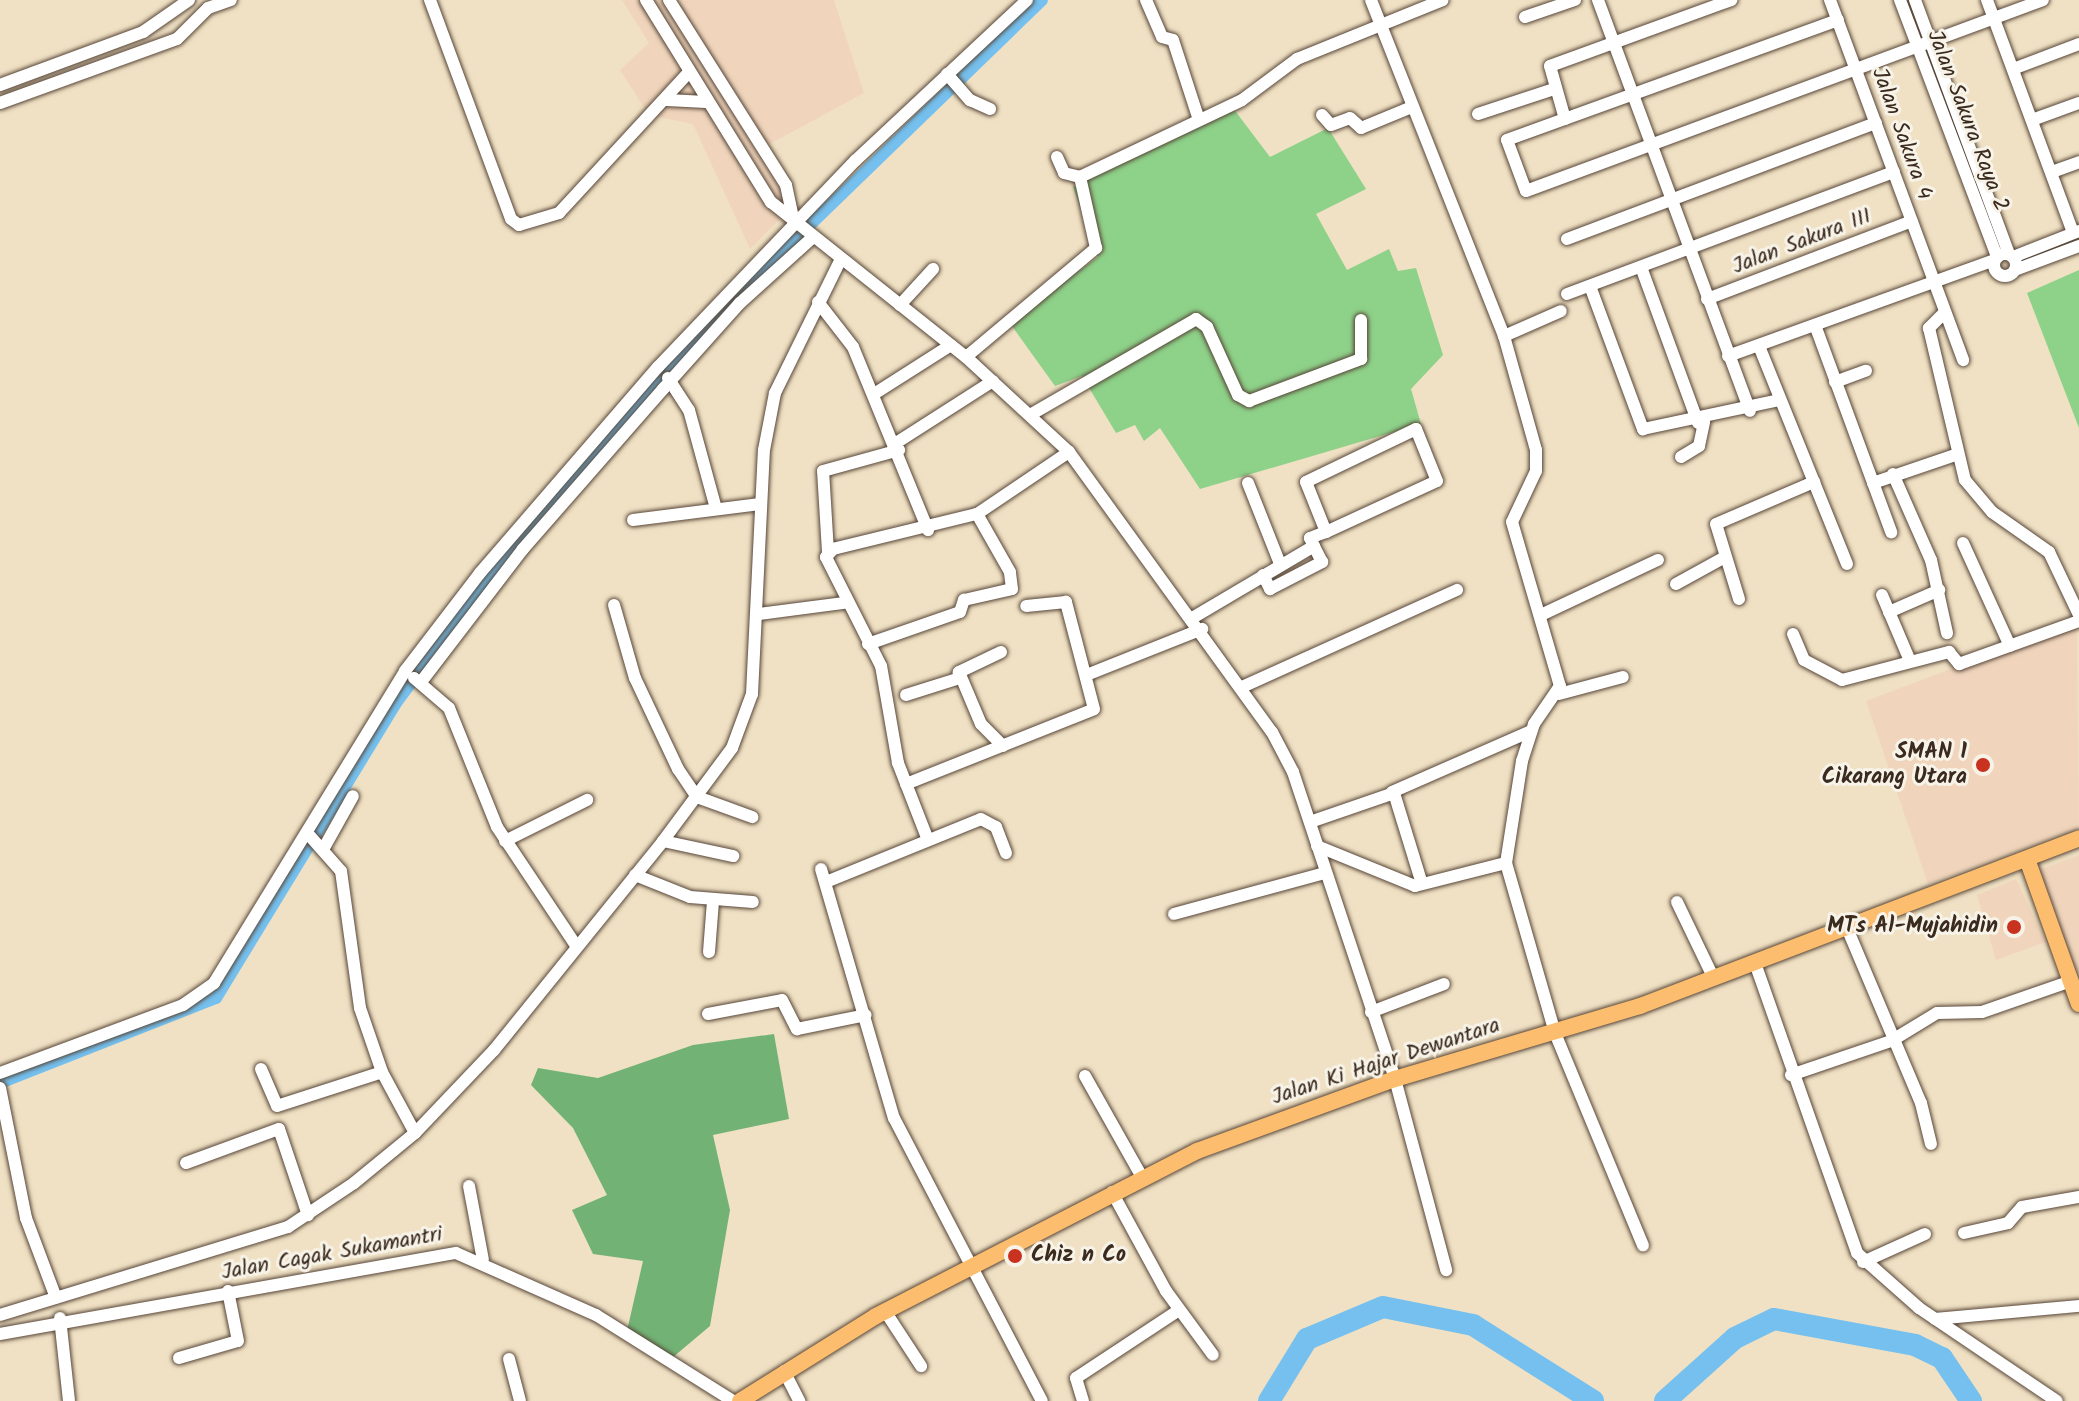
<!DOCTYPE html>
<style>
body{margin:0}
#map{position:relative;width:2079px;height:1401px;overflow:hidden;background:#f0e1c4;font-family:Kalam,sans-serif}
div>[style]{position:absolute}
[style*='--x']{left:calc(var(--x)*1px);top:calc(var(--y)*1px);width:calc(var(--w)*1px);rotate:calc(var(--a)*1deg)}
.built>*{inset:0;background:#f0d5bc}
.green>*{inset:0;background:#8ed189}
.forest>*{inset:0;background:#72b375}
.canal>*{height:12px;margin:-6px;padding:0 6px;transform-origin:6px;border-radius:6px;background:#75c0ee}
.river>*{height:22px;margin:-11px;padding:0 11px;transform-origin:11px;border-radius:11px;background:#75c0ee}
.roads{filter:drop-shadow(0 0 2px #564537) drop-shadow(0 0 2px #564537)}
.minor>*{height:12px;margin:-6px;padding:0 6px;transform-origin:6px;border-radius:6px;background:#fff}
.minor>.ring{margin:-6px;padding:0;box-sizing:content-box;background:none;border:12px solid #fff;border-radius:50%}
.major>*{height:16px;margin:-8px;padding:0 8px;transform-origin:8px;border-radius:8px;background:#fcbd6f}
.dots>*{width:22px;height:22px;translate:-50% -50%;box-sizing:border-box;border:4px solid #f7f3e8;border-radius:50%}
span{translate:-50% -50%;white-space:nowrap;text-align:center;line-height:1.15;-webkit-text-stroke:6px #f7f3e8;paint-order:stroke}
.street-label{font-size:22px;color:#3b2a1e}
.poi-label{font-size:22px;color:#3b2a1e;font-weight:700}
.right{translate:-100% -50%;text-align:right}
.left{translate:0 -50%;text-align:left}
</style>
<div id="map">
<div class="built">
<i style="clip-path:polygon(622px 0,834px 0,864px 93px,768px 145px,797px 202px,750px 249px,693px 124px,649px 115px,620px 70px,649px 43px)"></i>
<i style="clip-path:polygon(2077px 621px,2079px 828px,1928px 884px,1866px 701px)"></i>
<i style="clip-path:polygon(2079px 855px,2079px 972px,2076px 973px,2039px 870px)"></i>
<i style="clip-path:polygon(2016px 879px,2046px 942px,1996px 960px,1977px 895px)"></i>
</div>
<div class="green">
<i style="clip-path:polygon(1233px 108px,1270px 157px,1328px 128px,1366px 189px,1316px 214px,1347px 270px,1389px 249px,1398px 271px,1416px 268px,1443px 355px,1411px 389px,1421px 424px,1200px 489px,1160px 428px,1144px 441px,1135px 425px,1116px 433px,1082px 376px,1055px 386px,1009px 322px,1098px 257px,1073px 187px)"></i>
<i style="clip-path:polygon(2079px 270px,2079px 428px,2027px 293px)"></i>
</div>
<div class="forest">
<i style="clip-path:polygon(774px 1034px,789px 1119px,713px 1135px,730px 1210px,710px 1326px,672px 1358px,626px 1335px,643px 1261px,593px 1254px,572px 1210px,607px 1195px,573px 1128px,531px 1085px,538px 1068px,598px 1078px,693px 1045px)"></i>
</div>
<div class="canal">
<i style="--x:0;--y:1083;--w:232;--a:-21.5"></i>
<i style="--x:216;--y:998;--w:346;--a:-58.6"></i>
<i style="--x:396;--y:703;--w:179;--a:-53.2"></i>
<i style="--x:503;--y:560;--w:327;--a:-48.8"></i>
<i style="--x:718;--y:314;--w:451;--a:-44.1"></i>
</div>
<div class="river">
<i style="--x:1269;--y:1401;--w:73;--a:-58.5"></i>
<i style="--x:1307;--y:1339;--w:82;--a:-22.8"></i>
<i style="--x:1383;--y:1307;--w:92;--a:11.3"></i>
<i style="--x:1473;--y:1325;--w:142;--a:32.3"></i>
<i style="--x:1665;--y:1401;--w:94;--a:-42"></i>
<i style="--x:1735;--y:1338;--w:43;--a:-26"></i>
<i style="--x:1774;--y:1319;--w:143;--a:10.4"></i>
<i style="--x:1915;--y:1345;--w:30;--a:26"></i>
<i style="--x:1942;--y:1358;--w:52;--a:56"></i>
</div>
<div class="roads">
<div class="minor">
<i style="--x:430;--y:0;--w:233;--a:69.7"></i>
<i style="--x:511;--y:219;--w:10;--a:37"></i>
<i style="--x:519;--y:225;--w:42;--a:-16.7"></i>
<i style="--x:559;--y:213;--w:192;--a:-47.3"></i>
<i style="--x:646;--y:0;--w:238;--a:58.3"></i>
<i style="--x:771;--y:202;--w:249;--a:38.5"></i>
<i style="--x:966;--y:357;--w:140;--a:42.7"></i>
<i style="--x:1069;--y:452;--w:346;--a:54.1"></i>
<i style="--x:1272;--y:732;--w:45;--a:62.3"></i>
<i style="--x:1293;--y:772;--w:324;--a:71.6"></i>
<i style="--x:1395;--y:1079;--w:198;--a:75"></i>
<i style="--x:669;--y:0;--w:219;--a:57.7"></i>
<i style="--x:786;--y:185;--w:30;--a:78"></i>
<i style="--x:1146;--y:0;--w:40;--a:66.6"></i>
<i style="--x:1162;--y:37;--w:11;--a:15"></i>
<i style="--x:1173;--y:40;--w:84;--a:72"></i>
<i style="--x:1371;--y:0;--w:361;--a:68.4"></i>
<i style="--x:1504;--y:336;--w:118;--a:74.3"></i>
<i style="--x:1536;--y:450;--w:21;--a:90"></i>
<i style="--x:1536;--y:471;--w:56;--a:115.2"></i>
<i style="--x:1512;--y:522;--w:171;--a:73.7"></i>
<i style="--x:1560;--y:686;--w:46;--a:124.4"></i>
<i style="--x:1534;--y:724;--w:39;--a:108"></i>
<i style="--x:1522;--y:761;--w:103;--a:98.9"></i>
<i style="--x:1506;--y:863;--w:177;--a:73.9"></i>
<i style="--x:1555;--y:1033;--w:230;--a:67.5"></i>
<i style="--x:1598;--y:0;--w:438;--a:69.7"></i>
<i style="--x:1830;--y:0;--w:384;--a:69.7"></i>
<i style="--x:1900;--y:0;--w:275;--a:69.3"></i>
<i style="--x:1915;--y:0;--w:271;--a:69.7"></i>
<i style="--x:1987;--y:0;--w:248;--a:69.7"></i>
<i style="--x:1525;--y:17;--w:53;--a:-18.8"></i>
<i style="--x:1838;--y:20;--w:352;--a:160.1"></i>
<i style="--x:1507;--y:140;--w:54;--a:69.6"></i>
<i style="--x:1526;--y:191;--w:551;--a:-20.28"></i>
<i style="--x:2013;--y:69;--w:71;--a:-20.7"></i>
<i style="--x:947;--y:74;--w:35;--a:49"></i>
<i style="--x:970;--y:100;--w:22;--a:24"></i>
<i style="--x:0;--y:85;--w:153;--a:-20.3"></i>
<i style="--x:143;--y:32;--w:56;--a:-34.8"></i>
<i style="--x:667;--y:100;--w:39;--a:3"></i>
<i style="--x:0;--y:103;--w:188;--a:-19.9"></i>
<i style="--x:177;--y:39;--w:44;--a:-45"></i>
<i style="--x:208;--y:8;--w:24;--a:-19"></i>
<i style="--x:1478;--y:114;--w:80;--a:-18.2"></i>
<i style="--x:1322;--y:115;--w:13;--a:48"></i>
<i style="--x:1331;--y:125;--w:20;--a:-20"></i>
<i style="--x:1350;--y:118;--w:15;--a:42"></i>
<i style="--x:1361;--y:128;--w:55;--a:-22.4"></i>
<i style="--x:1565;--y:119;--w:55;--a:-105.8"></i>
<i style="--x:1550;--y:66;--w:193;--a:-20"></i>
<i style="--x:2032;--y:120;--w:50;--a:-19.9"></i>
<i style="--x:1057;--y:157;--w:17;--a:66"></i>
<i style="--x:1064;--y:173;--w:16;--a:14"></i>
<i style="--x:1080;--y:177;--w:179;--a:-25.4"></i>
<i style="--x:1242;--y:100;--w:69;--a:-36.7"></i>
<i style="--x:1297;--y:59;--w:157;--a:-22"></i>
<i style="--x:2052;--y:172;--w:29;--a:-20"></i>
<i style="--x:1567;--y:239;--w:330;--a:-20.6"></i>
<i class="ring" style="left:1994px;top:254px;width:10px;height:10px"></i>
<i style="--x:2013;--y:257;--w:71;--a:-21.5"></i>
<i style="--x:1641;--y:267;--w:166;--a:69.9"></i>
<i style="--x:2015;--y:270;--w:68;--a:-20.6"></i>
<i style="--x:1590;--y:286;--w:153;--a:69.7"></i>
<i style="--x:1643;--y:429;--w:140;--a:-12"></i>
<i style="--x:1567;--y:294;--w:349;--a:-20.5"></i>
<i style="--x:1707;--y:299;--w:219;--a:-20.8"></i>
<i style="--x:818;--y:302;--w:57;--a:52.1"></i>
<i style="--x:853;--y:347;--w:198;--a:67.7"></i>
<i style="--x:900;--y:305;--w:49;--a:-47.5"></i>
<i style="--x:1945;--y:312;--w:23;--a:135"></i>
<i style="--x:1929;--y:328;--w:156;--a:76.7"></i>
<i style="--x:1965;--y:480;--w:42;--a:49.8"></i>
<i style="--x:1992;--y:512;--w:70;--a:35.1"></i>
<i style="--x:2049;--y:552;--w:70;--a:64.5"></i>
<i style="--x:1815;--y:325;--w:221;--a:69.8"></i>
<i style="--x:1504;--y:336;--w:62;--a:-23.7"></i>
<i style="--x:1759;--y:346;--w:235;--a:68"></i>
<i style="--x:1728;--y:356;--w:283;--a:-19.8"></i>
<i style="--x:966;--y:357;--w:170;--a:-40"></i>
<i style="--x:1096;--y:248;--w:73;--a:-102.7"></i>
<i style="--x:668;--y:378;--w:38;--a:57"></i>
<i style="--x:689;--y:410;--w:98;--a:74.7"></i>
<i style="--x:1835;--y:382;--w:33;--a:-20"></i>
<i style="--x:874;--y:394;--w:91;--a:-32.5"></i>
<i style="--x:1030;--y:415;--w:192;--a:-30"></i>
<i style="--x:1196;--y:319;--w:14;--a:36"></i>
<i style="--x:1207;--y:327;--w:75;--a:65.5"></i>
<i style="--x:1238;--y:395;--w:13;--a:29"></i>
<i style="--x:1249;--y:401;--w:120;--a:-20.6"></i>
<i style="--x:1361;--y:359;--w:39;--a:-90"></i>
<i style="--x:896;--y:443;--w:115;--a:-32.6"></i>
<i style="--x:1681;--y:457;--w:21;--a:-31"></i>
<i style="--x:1699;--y:446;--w:25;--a:-78"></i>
<i style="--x:1893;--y:474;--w:94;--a:66.2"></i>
<i style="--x:1931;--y:560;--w:75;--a:77.6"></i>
<i style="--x:1248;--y:483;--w:87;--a:68.4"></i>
<i style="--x:1873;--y:483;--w:90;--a:-18.8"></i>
<i style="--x:633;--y:520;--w:128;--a:-7.2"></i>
<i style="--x:1963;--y:543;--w:113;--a:65.5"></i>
<i style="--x:828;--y:552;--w:81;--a:-93.5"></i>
<i style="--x:823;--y:471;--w:79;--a:-15.4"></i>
<i style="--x:1263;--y:575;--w:16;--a:63"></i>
<i style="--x:1270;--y:589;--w:59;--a:-27.4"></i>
<i style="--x:1322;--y:562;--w:18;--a:-117"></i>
<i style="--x:1676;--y:584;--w:56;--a:-28.9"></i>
<i style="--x:1882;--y:595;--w:72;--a:67"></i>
<i style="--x:1739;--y:599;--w:78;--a:-107"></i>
<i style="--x:1716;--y:524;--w:107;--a:-23.2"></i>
<i style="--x:614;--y:605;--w:76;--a:74"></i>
<i style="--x:635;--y:678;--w:101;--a:64.7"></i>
<i style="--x:678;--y:769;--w:34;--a:56"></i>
<i style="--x:697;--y:797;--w:59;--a:20"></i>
<i style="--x:1889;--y:612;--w:55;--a:-23.7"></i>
<i style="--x:759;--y:614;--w:86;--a:-7.4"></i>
<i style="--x:1543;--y:614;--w:127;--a:-25.2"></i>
<i style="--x:1194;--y:617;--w:139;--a:-30.6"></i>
<i style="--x:1314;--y:546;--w:9;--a:-117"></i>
<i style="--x:1310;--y:538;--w:17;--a:-21"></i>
<i style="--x:1326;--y:532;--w:122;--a:-24.7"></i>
<i style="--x:1437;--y:481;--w:56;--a:-112"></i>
<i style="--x:1416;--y:429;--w:122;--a:154.3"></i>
<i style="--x:1306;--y:482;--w:54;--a:68.2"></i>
<i style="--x:1793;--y:634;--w:28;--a:67"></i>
<i style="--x:1804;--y:660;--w:43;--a:27.8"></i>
<i style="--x:1842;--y:680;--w:111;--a:-14.7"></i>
<i style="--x:1949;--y:652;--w:16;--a:50"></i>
<i style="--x:1959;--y:664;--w:127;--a:-19.7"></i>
<i style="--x:868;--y:644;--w:97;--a:-19.2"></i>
<i style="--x:960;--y:612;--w:13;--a:-72"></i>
<i style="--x:964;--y:600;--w:49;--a:-12.9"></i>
<i style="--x:1012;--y:589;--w:17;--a:-97"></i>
<i style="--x:1010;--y:572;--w:67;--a:-119.6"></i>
<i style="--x:1001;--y:652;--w:47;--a:154.5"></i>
<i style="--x:959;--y:672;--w:56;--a:67.1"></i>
<i style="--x:981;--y:724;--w:31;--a:45"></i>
<i style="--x:1089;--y:674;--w:122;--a:-21.7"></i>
<i style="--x:414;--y:678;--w:46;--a:40.6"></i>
<i style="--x:449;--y:708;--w:128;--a:68"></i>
<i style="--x:497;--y:827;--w:144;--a:56.3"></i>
<i style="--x:421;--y:682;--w:168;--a:-52.5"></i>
<i style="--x:523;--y:549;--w:213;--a:-48.8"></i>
<i style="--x:663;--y:389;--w:115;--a:-48.2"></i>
<i style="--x:740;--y:303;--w:97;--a:-42.1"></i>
<i style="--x:1242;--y:687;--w:236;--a:-24.3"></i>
<i style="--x:1559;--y:694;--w:66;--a:-14.9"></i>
<i style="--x:906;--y:695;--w:57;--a:-17.5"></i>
<i style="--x:906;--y:784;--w:202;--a:-21.7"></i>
<i style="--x:1094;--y:709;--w:111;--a:-104.7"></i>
<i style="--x:1066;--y:602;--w:40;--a:174.3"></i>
<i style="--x:1392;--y:792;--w:152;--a:-23.7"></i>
<i style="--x:1310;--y:822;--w:89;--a:-19"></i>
<i style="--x:1394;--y:793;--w:95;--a:72.9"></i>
<i style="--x:309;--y:835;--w:48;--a:48.4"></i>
<i style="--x:341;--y:871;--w:138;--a:82.1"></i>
<i style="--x:360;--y:1008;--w:68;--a:71"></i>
<i style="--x:382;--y:1072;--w:69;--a:61.6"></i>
<i style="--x:928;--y:840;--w:83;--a:-111.3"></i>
<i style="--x:898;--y:763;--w:98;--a:-99.9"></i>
<i style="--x:881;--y:666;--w:122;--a:-116.8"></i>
<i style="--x:826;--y:557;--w:11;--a:-49"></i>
<i style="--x:833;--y:549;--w:148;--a:-13.7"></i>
<i style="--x:977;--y:514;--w:111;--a:-34"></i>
<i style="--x:505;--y:841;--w:92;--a:-26.6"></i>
<i style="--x:663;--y:841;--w:72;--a:12.1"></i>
<i style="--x:325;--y:846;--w:57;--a:-60.8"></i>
<i style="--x:1317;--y:846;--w:106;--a:22.2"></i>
<i style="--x:1415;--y:886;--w:94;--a:-14.2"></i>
<i style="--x:821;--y:869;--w:259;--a:73.7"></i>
<i style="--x:894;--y:1118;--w:319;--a:62.4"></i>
<i style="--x:635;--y:875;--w:59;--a:21.8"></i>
<i style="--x:690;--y:897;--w:63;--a:4.5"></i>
<i style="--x:826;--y:882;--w:167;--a:-22.1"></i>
<i style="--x:981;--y:819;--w:17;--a:28"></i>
<i style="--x:996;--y:827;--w:28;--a:69"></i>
<i style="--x:1677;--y:902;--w:85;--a:64.3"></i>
<i style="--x:1174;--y:914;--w:156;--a:-15.2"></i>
<i style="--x:1847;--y:928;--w:190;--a:67.1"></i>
<i style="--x:1921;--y:1103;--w:42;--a:76.3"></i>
<i style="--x:709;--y:952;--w:51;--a:-85.5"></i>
<i style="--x:1755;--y:963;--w:307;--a:70.6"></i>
<i style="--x:1857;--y:1253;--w:83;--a:41.6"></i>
<i style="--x:1919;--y:1308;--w:166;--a:34"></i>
<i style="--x:1371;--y:1012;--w:78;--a:-21"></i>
<i style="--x:708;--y:1014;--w:75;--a:-10.7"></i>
<i style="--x:782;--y:1000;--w:33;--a:63"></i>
<i style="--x:797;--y:1029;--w:70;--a:-11.5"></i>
<i style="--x:261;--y:1069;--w:40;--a:66.6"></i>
<i style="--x:277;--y:1106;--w:110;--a:-17.9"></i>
<i style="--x:0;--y:1073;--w:195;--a:-20.4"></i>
<i style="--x:183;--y:1005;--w:38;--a:-35"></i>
<i style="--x:214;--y:983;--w:366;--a:-58.5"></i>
<i style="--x:405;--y:671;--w:123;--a:-52.6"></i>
<i style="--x:480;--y:573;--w:272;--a:-49.2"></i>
<i style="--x:658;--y:367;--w:286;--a:-46.3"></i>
<i style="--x:856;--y:160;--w:234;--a:-43.1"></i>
<i style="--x:1791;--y:1075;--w:106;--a:-18.8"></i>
<i style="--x:1891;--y:1041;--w:54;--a:-31.3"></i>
<i style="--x:1937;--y:1013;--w:45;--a:-1.3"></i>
<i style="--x:1982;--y:1012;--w:94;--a:-19.2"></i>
<i style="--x:1085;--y:1076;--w:116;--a:60.6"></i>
<i style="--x:0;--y:1088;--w:133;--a:78.7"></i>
<i style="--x:26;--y:1218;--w:85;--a:69.4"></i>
<i style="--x:186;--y:1163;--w:99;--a:-20.1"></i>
<i style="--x:279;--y:1129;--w:91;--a:71.4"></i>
<i style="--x:469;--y:1186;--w:75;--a:79.3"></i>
<i style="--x:1112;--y:1192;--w:113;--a:61.4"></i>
<i style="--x:1166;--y:1291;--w:79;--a:53.7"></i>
<i style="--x:1964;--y:1233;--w:45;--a:-12.8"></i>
<i style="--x:2008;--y:1223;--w:21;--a:-49"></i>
<i style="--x:2022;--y:1207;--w:58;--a:-10"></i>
<i style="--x:1863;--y:1262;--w:68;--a:-24.3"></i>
<i style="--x:885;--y:1311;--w:66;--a:56.8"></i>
<i style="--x:0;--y:1315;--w:301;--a:-17"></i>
<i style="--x:288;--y:1227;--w:79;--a:-33.7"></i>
<i style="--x:354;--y:1183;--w:79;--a:-39.3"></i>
<i style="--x:415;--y:1133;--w:115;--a:-46.4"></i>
<i style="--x:494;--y:1050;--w:269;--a:-51"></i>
<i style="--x:663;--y:841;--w:116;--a:-53.4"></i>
<i style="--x:732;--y:748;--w:58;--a:-69.7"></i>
<i style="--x:752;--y:694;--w:244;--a:-87.2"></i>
<i style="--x:764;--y:450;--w:58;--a:-79.1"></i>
<i style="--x:775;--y:393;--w:147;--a:-63.8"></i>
<i style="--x:60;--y:1318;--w:83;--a:83.8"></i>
<i style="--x:1935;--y:1319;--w:145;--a:-5.2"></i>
<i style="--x:0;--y:1334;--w:463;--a:-10.1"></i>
<i style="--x:456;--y:1253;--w:153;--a:23.9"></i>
<i style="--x:596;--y:1315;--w:162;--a:32.1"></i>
<i style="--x:179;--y:1358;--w:61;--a:-16.1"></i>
<i style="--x:238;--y:1341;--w:51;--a:-101.3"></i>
<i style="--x:509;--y:1359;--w:43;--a:75.3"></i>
<i style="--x:784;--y:1371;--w:34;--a:63"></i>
<i style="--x:1083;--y:1401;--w:24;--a:-107"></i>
<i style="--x:1076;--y:1378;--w:123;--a:-33.4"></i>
</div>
<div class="major">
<i style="--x:2027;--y:859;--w:154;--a:70.3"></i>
<i style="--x:740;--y:1401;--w:160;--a:-32"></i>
<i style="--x:876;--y:1316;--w:361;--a:-27.2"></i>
<i style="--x:1197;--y:1151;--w:211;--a:-20"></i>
<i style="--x:1395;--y:1079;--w:256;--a:-16.6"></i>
<i style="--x:1640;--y:1006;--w:470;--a:-20.9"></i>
</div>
</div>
<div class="dots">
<i style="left:1983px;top:765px;background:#c8321e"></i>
<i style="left:2014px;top:927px;background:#c8321e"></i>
<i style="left:1015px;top:1256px;background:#c8321e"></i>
</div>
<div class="street-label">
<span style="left:1967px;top:121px;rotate:69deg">Jalan Sakura Raya 2</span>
<span style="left:1901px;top:134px;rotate:70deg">Jalan Sakura 4</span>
<span style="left:1802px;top:242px;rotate:-21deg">Jalan Sakura III</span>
<span style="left:1386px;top:1062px;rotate:-18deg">Jalan Ki Hajar Dewantara</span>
<span style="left:332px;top:1254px;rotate:-10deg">Jalan Cagak Sukamantri</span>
</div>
<div class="poi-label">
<span class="right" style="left:1967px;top:765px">SMAN 1<br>Cikarang Utara</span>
<span class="right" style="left:1998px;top:927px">MTs Al-Mujahidin</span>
<span class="left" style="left:1031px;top:1256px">Chiz n Co</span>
</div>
</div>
